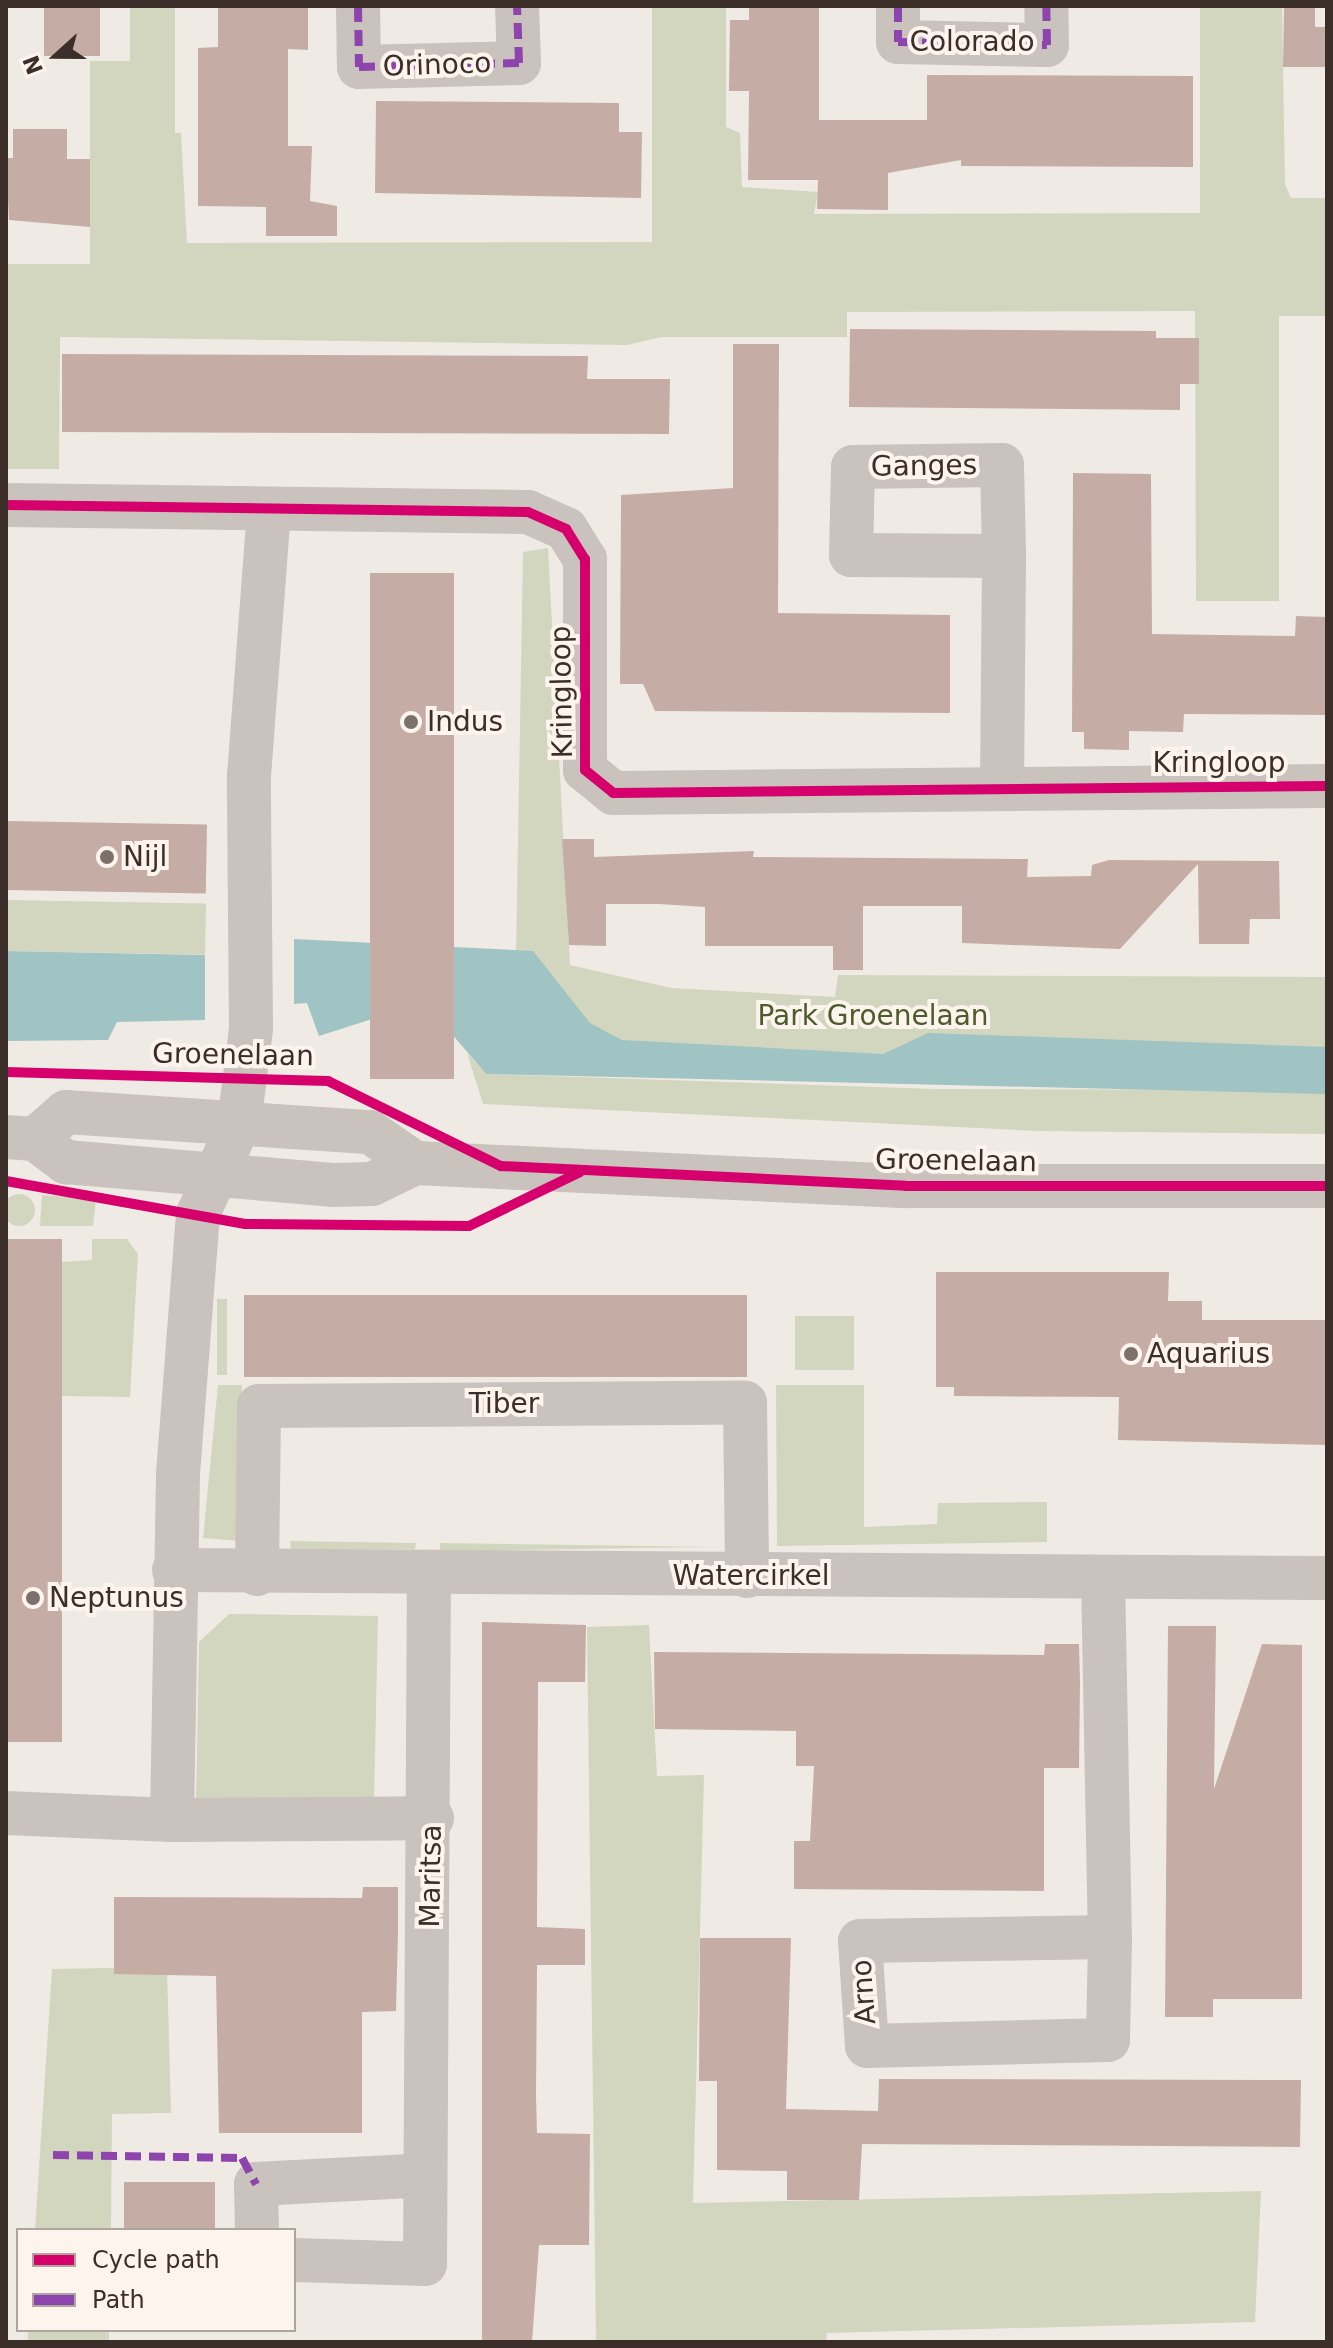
<!DOCTYPE html>
<style>
body{margin:0}
#map{position:relative;width:1333px;height:2348px;overflow:hidden;background:#f0eae5;font-family:"DejaVu Sans",sans-serif}
div>[style]{position:absolute}
[style*='--x']{left:calc(var(--x)*1px);top:calc(var(--y)*1px);width:calc(var(--w)*1px);rotate:calc(var(--a)*1deg)}
.green>*{inset:0;background:#d2d6be;transform-origin:0 0}
.round{border-radius:50%}
.water>*{inset:0;background:#a0c4c3}
.building>*{inset:0;background:#c5ada6;transform-origin:0 0}
.minor>*{height:44px;margin:-22px;padding:0 22px;transform-origin:22px;border-radius:22px;background:#c9c2bd}
.tertiary>*{height:44px;margin:-22px;padding:0 22px;transform-origin:22px;border-radius:22px;background:#c9c2bd}
.quiet>*{height:8px;margin-top:-4px;transform-origin:0;background:repeating-linear-gradient(90deg,#8e44ad 0 16px,transparent 0 24px)}
.cycleway>*{height:10px;margin:-5px;padding:0 5px;transform-origin:5px;border-radius:5px;background:#d6006c}
.dots>*{width:22px;height:22px;translate:-50% -50%;box-sizing:border-box;border:4px solid #fcf4ed;border-radius:50%}
span{translate:-50% -50%;white-space:nowrap;text-align:center;line-height:1.15;-webkit-text-stroke:8px #fcf4ed;paint-order:stroke}
.street-label{font-size:28px;color:#3c2f2a}
.poi-label{font-size:28px;color:#3c2f2a}
.left{translate:0 -50%;text-align:left}
.park-label{font-size:28px;color:#4c5c2c}
.frame{position:absolute;inset:0;border:8px solid #3c2f2a;pointer-events:none}
.legend{position:absolute;left:16px;top:2228px;width:280px;height:104px;box-sizing:border-box;background:#fcf4ed;border:2px solid #afa59f;margin:0;padding:10px 14px;list-style:none;font-size:24px;color:#3c2f2a}
.legend li{display:flex;align-items:center;gap:16px;height:40px}
.legend b{width:40px;border:2px solid #afa59f}
.north{position:absolute;left:16px;top:16px;width:80px;height:80px;-webkit-text-stroke:6px #fcf4ed;paint-order:stroke;rotate:249deg;font-size:22px;font-weight:700;line-height:32px;text-align:center;color:#3c2f2a}
.north::after{content:'';display:block;margin:auto;width:28px;height:36px;background:#3c2f2a;clip-path:polygon(50% 0,100% 100%,50% 72%,0 100%)}
</style>
<div id="map">
<div class="green">
<i style="clip-path:polygon(130px 6px,175px 6px,175px 133px,181px 133px,187px 243px,652px 242px,652px 6px,726px 6px,726px 127px,740px 133px,742px 187px,818px 192px,814px 214px,1200px 213px,1200px 6px,1282px 6px,1285px 184px,1291px 198px,1327px 198px,1327px 316px,1279px 316px,1279px 601px,1196px 601px,1195px 311px,847px 312px,847px 337px,662px 337px,627px 345px,60px 337px,59px 469px,6px 469px,6px 264px,90px 264px,90px 61px,130px 61px)"></i>
<i style="clip-path:polygon(548px 548px,570px 965px,671px 988px,835px 997px,838px 975px,1327px 977px,1327px 1051px,882px 1058px,619px 1045px,576px 1022px,516px 955px,523px 552px)"></i>
<i style="left:6px;top:900px;width:200px;height:51px;rotate:1deg"></i>
<i style="clip-path:polygon(467px 1053px,486px 1074px,935px 1089px,1327px 1090px,1327px 1134px,1039px 1131px,483px 1104px)"></i>
<i class="round" style="left:3px;top:1194px;width:32px;height:32px"></i>
<i style="clip-path:polygon(42px 1195px,96px 1199px,93px 1226px,40px 1226px)"></i>
<i style="clip-path:polygon(92px 1239px,127px 1239px,138px 1254px,130px 1397px,62px 1396px,62px 1262px,92px 1260px)"></i>
<i style="left:217px;top:1299px;width:10px;height:76px"></i>
<i style="left:854px;top:1316px;width:54px;height:59px;rotate:90deg"></i>
<i style="clip-path:polygon(218px 1385px,242px 1385px,240px 1541px,203px 1538px)"></i>
<i style="clip-path:polygon(776px 1385px,864px 1385px,864px 1527px,937px 1524px,938px 1503px,1047px 1502px,1047px 1542px,777px 1546px)"></i>
<i style="clip-path:polygon(290px 1541px,416px 1543px,415px 1549px,291px 1549px)"></i>
<i style="clip-path:polygon(440px 1543px,713px 1547px,440px 1551px)"></i>
<i style="clip-path:polygon(229px 1614px,378px 1616px,374px 1804px,196px 1805px,199px 1642px)"></i>
<i style="clip-path:polygon(649px 1625px,657px 1776px,704px 1775px,693px 2203px,1261px 2191px,1255px 2322px,827px 2333px,826px 2342px,596px 2342px,587px 1627px)"></i>
<i style="clip-path:polygon(167px 1967px,171px 2113px,112px 2114px,111px 2230px,35px 2230px,52px 1969px)"></i>
<i style="left:28px;top:2330px;width:81px;height:12px"></i>
</div>
<div class="water">
<i style="clip-path:polygon(294px 939px,533px 951px,590px 1023px,622px 1040px,883px 1054px,928px 1033px,1327px 1047px,1327px 1094px,486px 1074px,439px 1019px,369px 1020px,319px 1036px,307px 1003px,294px 1004px)"></i>
<i style="clip-path:polygon(6px 951px,205px 955px,205px 1020px,117px 1022px,108px 1040px,6px 1041px)"></i>
</div>
<div class="building">
<i style="left:44px;top:6px;width:56px;height:50px"></i>
<i style="clip-path:polygon(218px 6px,308px 6px,308px 50px,288px 49px,288px 146px,312px 146px,310px 201px,337px 206px,337px 236px,266px 236px,266px 207px,198px 206px,198px 48px,218px 47px)"></i>
<i style="clip-path:polygon(749px 6px,819px 6px,819px 120px,927px 120px,927px 75px,1193px 76px,1193px 167px,961px 166px,961px 160px,888px 173px,888px 210px,817px 209px,818px 180px,748px 180px,749px 91px,729px 91px,730px 20px,749px 20px)"></i>
<i style="clip-path:polygon(1284px 6px,1315px 6px,1315px 27px,1327px 27px,1327px 67px,1283px 67px)"></i>
<i style="clip-path:polygon(376px 101px,619px 103px,619px 132px,642px 132px,641px 198px,375px 193px)"></i>
<i style="clip-path:polygon(13px 129px,67px 129px,67px 159px,90px 159px,90px 227px,9px 220px,6px 158px,13px 158px)"></i>
<i style="clip-path:polygon(850px 329px,1156px 331px,1156px 338px,1199px 338px,1199px 384px,1180px 384px,1180px 410px,849px 407px)"></i>
<i style="clip-path:polygon(733px 344px,779px 344px,778px 613px,950px 615px,950px 713px,655px 711px,643px 684px,620px 684px,621px 495px,733px 488px)"></i>
<i style="clip-path:polygon(62px 354px,588px 356px,587px 379px,670px 379px,669px 434px,62px 432px)"></i>
<i style="clip-path:polygon(1073px 473px,1151px 474px,1152px 634px,1295px 636px,1296px 616px,1327px 617px,1327px 715px,1184px 714px,1183px 732px,1129px 731px,1129px 750px,1084px 749px,1084px 732px,1072px 732px)"></i>
<i style="left:454px;top:573px;width:506px;height:84px;rotate:90deg"></i>
<i style="left:6px;top:821px;width:201px;height:69px;rotate:1deg"></i>
<i style="clip-path:polygon(562px 839px,594px 839px,594px 857px,754px 851px,753px 857px,1028px 859px,1027px 877px,1091px 876px,1092px 865px,1109px 860px,1279px 861px,1280px 919px,1250px 919px,1249px 944px,1199px 944px,1198px 864px,1120px 949px,962px 943px,962px 906px,863px 906px,863px 970px,833px 970px,833px 946px,705px 946px,705px 907px,659px 904px,606px 904px,606px 946px,569px 945px)"></i>
<i style="left:6px;top:1239px;width:56px;height:503px"></i>
<i style="clip-path:polygon(936px 1272px,1169px 1272px,1168px 1301px,1202px 1301px,1202px 1320px,1327px 1320px,1327px 1445px,1118px 1440px,1119px 1397px,954px 1396px,954px 1387px,936px 1387px)"></i>
<i style="left:244px;top:1295px;width:503px;height:82px"></i>
<i style="clip-path:polygon(482px 1622px,586px 1625px,585px 1682px,538px 1682px,537px 1927px,585px 1929px,585px 1965px,537px 1965px,536px 2097px,537px 2133px,590px 2134px,589px 2245px,539px 2245px,532px 2342px,482px 2342px)"></i>
<i style="clip-path:polygon(1168px 1626px,1216px 1626px,1214px 1789px,1262px 1644px,1302px 1645px,1302px 1999px,1213px 1999px,1213px 2017px,1165px 2017px)"></i>
<i style="clip-path:polygon(1045px 1644px,1079px 1644px,1080px 1682px,1079px 1768px,1044px 1768px,1044px 1891px,794px 1889px,794px 1841px,810px 1841px,814px 1766px,796px 1766px,796px 1731px,655px 1729px,654px 1652px,1044px 1655px)"></i>
<i style="clip-path:polygon(363px 1887px,398px 1887px,398px 1932px,396px 2011px,362px 2012px,362px 2133px,219px 2133px,216px 1976px,114px 1974px,114px 1897px,362px 1898px)"></i>
<i style="clip-path:polygon(700px 1938px,791px 1938px,786px 2109px,878px 2111px,879px 2079px,1301px 2080px,1300px 2147px,862px 2144px,859px 2200px,787px 2200px,787px 2171px,717px 2170px,717px 2081px,699px 2081px)"></i>
<i style="left:124px;top:2182px;width:91px;height:48px"></i>
</div>
<div class="minor">
<i style="--x:358;--y:6;--w:61;--a:89.1"></i>
<i style="--x:359;--y:67;--w:160;--a:-1.4"></i>
<i style="--x:519;--y:63;--w:57;--a:-92"></i>
<i style="--x:898;--y:6;--w:36;--a:90"></i>
<i style="--x:898;--y:42;--w:149;--a:1.2"></i>
<i style="--x:1047;--y:45;--w:39;--a:-91"></i>
<i style="--x:6;--y:505;--w:522;--a:0.77"></i>
<i style="--x:528;--y:512;--w:42;--a:24.1"></i>
<i style="--x:566;--y:529;--w:36;--a:58"></i>
<i style="--x:585;--y:559;--w:211;--a:90"></i>
<i style="--x:585;--y:770;--w:36;--a:39"></i>
<i style="--x:613;--y:793;--w:714;--a:-0.56"></i>
<i style="--x:1002;--y:788;--w:232;--a:-89.5"></i>
<i style="--x:1004;--y:556;--w:153;--a:-179.6"></i>
<i style="--x:851;--y:555;--w:88;--a:-88.7"></i>
<i style="--x:853;--y:467;--w:149;--a:-0.8"></i>
<i style="--x:1002;--y:465;--w:91;--a:88.7"></i>
<i style="--x:174;--y:1570;--w:1153;--a:0.4"></i>
<i style="--x:257;--y:1574;--w:168;--a:-89.3"></i>
<i style="--x:259;--y:1406;--w:486;--a:-0.4"></i>
<i style="--x:745;--y:1403;--w:173;--a:89.3"></i>
<i style="--x:1103;--y:1577;--w:360;--a:88.9"></i>
<i style="--x:1110;--y:1937;--w:103;--a:91.1"></i>
<i style="--x:1108;--y:2040;--w:241;--a:178.6"></i>
<i style="--x:867;--y:2046;--w:105;--a:-93.8"></i>
<i style="--x:860;--y:1941;--w:250;--a:-0.9"></i>
<i style="--x:6;--y:1813;--w:166;--a:2.4"></i>
<i style="--x:172;--y:1820;--w:346;--a:-89"></i>
<i style="--x:178;--y:1474;--w:261;--a:-85.6"></i>
<i style="--x:198;--y:1214;--w:99;--a:-65.5"></i>
<i style="--x:239;--y:1124;--w:96;--a:-82.8"></i>
<i style="--x:251;--y:1029;--w:253;--a:-90.5"></i>
<i style="--x:249;--y:776;--w:265;--a:-85.7"></i>
<i style="--x:172;--y:1820;--w:260;--a:-0.4"></i>
<i style="--x:257;--y:2230;--w:46;--a:-91.2"></i>
<i style="--x:256;--y:2184;--w:169;--a:-3"></i>
<i style="--x:294;--y:2260;--w:131;--a:1.7"></i>
<i style="--x:425;--y:2264;--w:687;--a:-89.67"></i>
</div>
<div class="tertiary">
<i style="--x:6;--y:1137;--w:29;--a:4"></i>
<i style="--x:35;--y:1139;--w:39;--a:37"></i>
<i style="--x:66;--y:1162;--w:267;--a:4.9"></i>
<i style="--x:332;--y:1185;--w:40;--a:-1.4"></i>
<i style="--x:372;--y:1184;--w:48;--a:-26"></i>
<i style="--x:415;--y:1163;--w:492;--a:2.7"></i>
<i style="--x:906;--y:1186;--w:421;--a:0"></i>
<i style="--x:35;--y:1139;--w:41;--a:-41.1"></i>
<i style="--x:66;--y:1112;--w:305;--a:3.8"></i>
<i style="--x:370;--y:1132;--w:55;--a:34.6"></i>
</div>
<div class="quiet">
<i style="--x:358;--y:6;--w:61;--a:89.1"></i>
<i style="--x:359;--y:67;--w:160;--a:-1.4"></i>
<i style="--x:519;--y:63;--w:57;--a:-92"></i>
<i style="--x:898;--y:6;--w:36;--a:90"></i>
<i style="--x:898;--y:42;--w:149;--a:1.2"></i>
<i style="--x:1047;--y:45;--w:39;--a:-91"></i>
<i style="--x:53;--y:2155;--w:189;--a:0.9"></i>
<i style="--x:242;--y:2158;--w:30;--a:62"></i>
</div>
<div class="cycleway">
<i style="--x:6;--y:505;--w:522;--a:0.77"></i>
<i style="--x:528;--y:512;--w:42;--a:24.1"></i>
<i style="--x:566;--y:529;--w:36;--a:58"></i>
<i style="--x:585;--y:559;--w:211;--a:90"></i>
<i style="--x:585;--y:770;--w:36;--a:39"></i>
<i style="--x:613;--y:793;--w:714;--a:-0.56"></i>
<i style="--x:6;--y:1072;--w:322;--a:1.6"></i>
<i style="--x:328;--y:1081;--w:193;--a:26.2"></i>
<i style="--x:501;--y:1166;--w:405;--a:2.8"></i>
<i style="--x:906;--y:1186;--w:421;--a:0"></i>
<i style="--x:6;--y:1181;--w:243;--a:10.2"></i>
<i style="--x:245;--y:1224;--w:224;--a:0.5"></i>
<i style="--x:469;--y:1226;--w:123;--a:-25.9"></i>
</div>
<div class="dots">
<i style="left:411px;top:722px;background:#7b706b"></i>
<i style="left:107px;top:857px;background:#7b706b"></i>
<i style="left:1131px;top:1354px;background:#7b706b"></i>
<i style="left:33px;top:1598px;background:#7b706b"></i>
</div>
<div class="street-label">
<span style="left:972px;top:42px">Colorado</span>
<span style="left:437px;top:65px;rotate:-2deg">Orinoco</span>
<span style="left:924px;top:466px;rotate:-1deg">Ganges</span>
<span style="left:562px;top:692px;rotate:-91deg">Kringloop</span>
<span style="left:1219px;top:763px">Kringloop</span>
<span style="left:233px;top:1055px;rotate:1deg">Groenelaan</span>
<span style="left:956px;top:1161px;rotate:1deg">Groenelaan</span>
<span style="left:504px;top:1404px">Tiber</span>
<span style="left:751px;top:1576px">Watercirkel</span>
<span style="left:431px;top:1876px;rotate:-89deg">Maritsa</span>
<span style="left:864px;top:1992px;rotate:-94deg">Arno</span>
</div>
<div class="poi-label">
<span class="left" style="left:427px;top:722px">Indus</span>
<span class="left" style="left:123px;top:857px">Nijl</span>
<span class="left" style="left:1147px;top:1354px">Aquarius</span>
<span class="left" style="left:49px;top:1598px">Neptunus</span>
</div>
<div class="park-label">
<span style="left:873px;top:1016px">Park Groenelaan</span>
</div>
<div class="frame"></div>
<ul class="legend">
<li><b style="height:10px;background:#d6006c"></b>Cycle path</li>
<li><b style="height:10px;background:#8e44ad"></b>Path</li>
</ul>
<div class="north">N</div>
</div>
